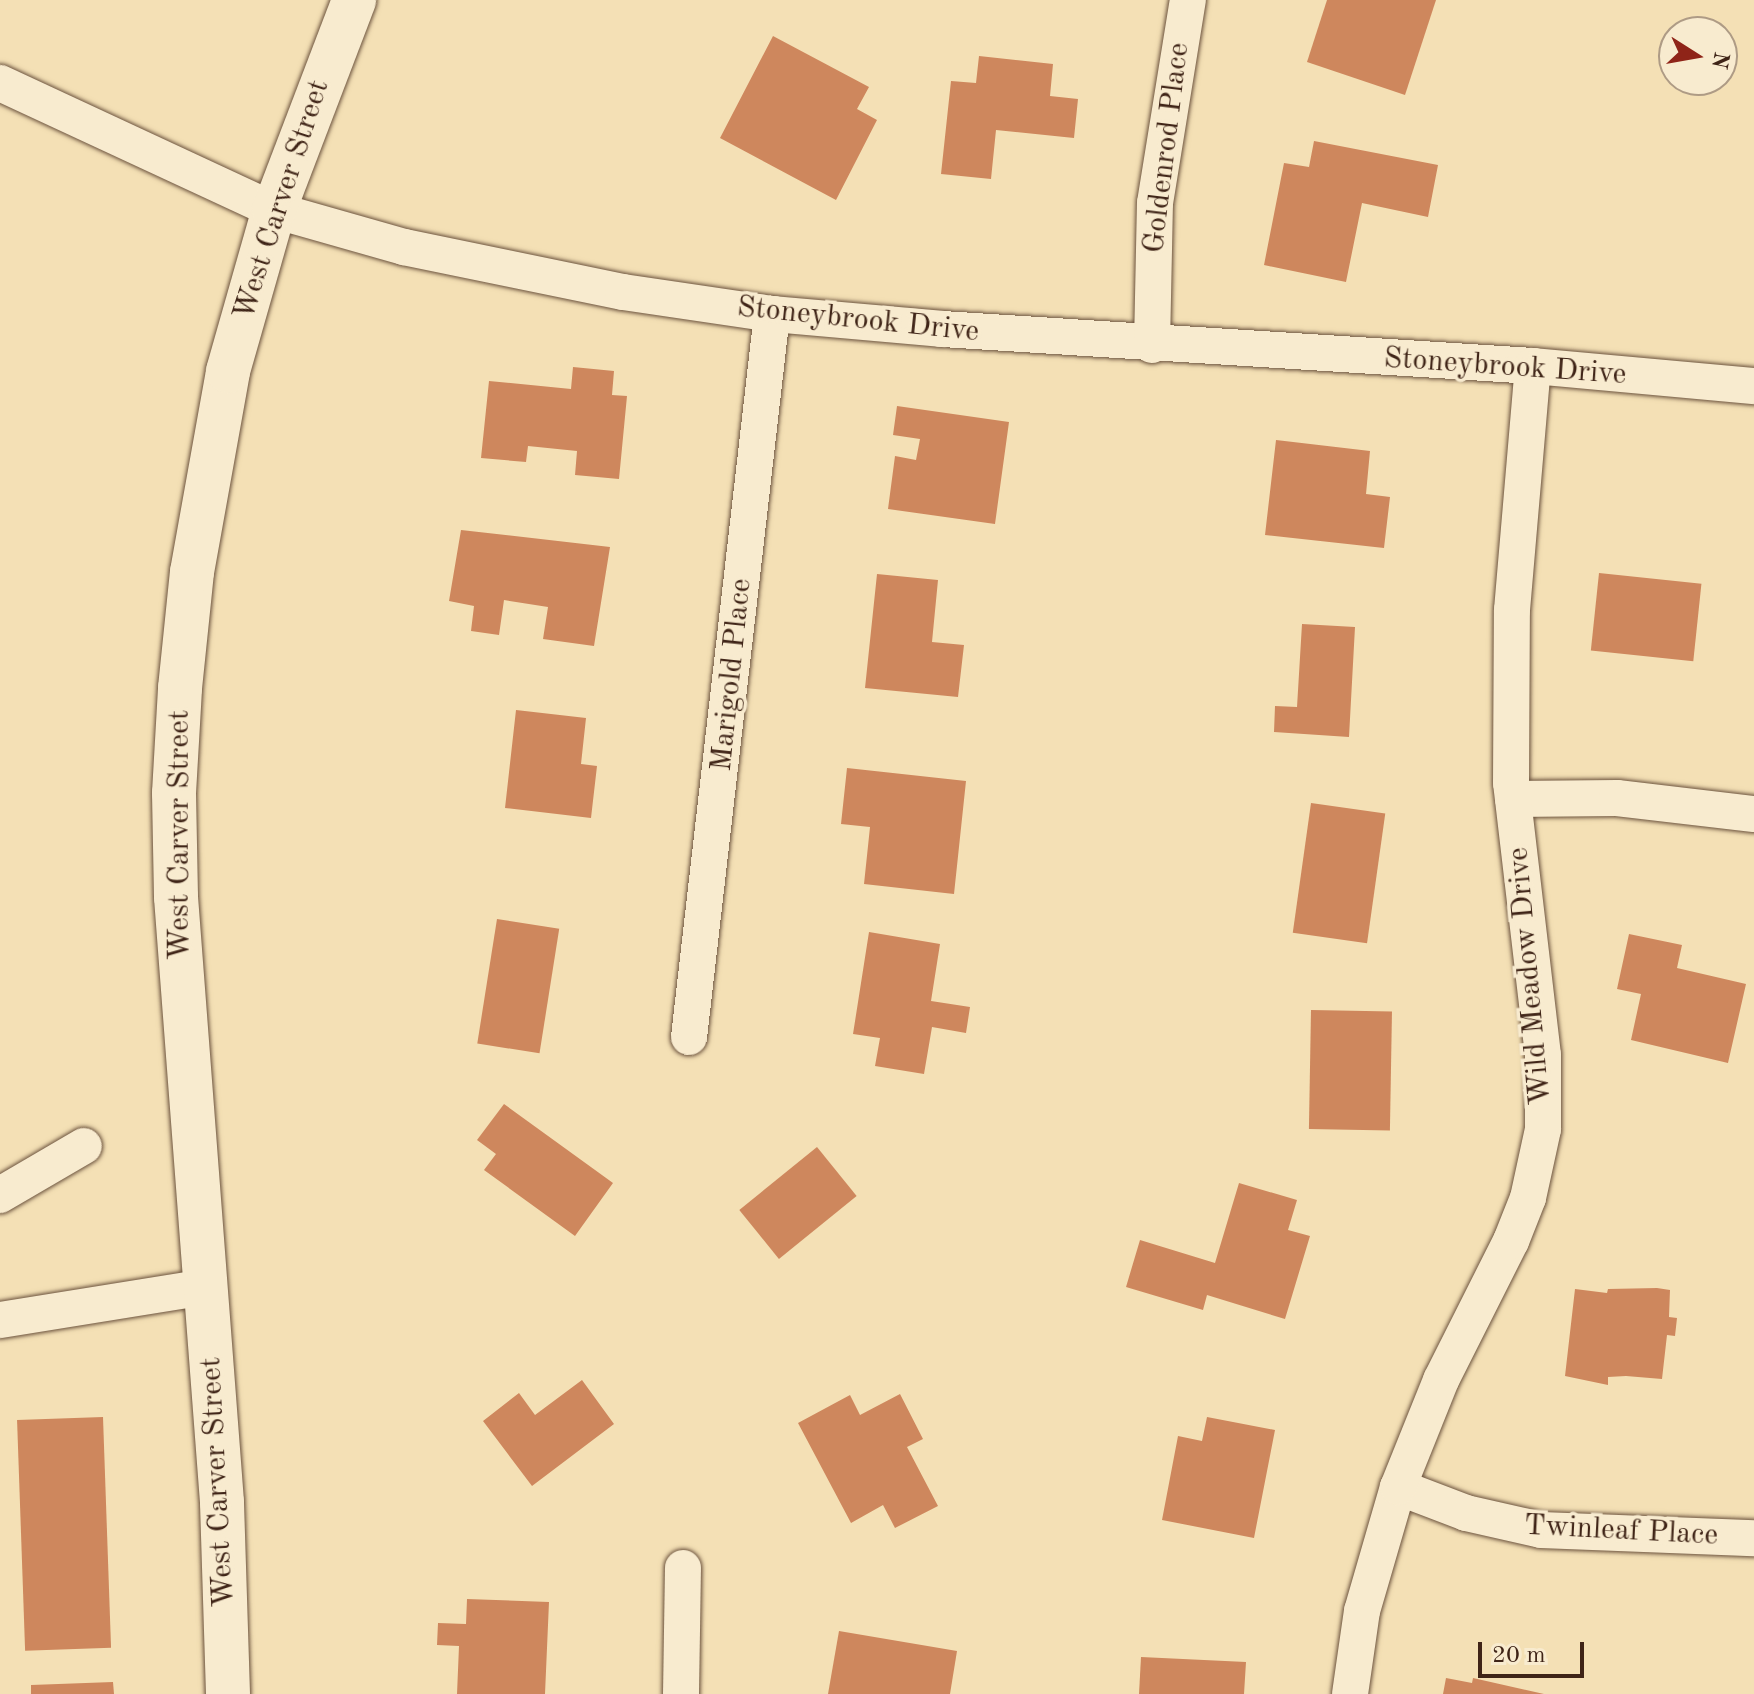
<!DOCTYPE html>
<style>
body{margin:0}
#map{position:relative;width:1754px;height:1694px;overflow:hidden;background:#f4e0b5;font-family:"Old Standard TT",serif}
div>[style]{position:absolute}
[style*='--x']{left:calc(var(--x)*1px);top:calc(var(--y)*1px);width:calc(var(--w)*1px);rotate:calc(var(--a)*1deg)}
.building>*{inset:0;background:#ce875d;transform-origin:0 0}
.roads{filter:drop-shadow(0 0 2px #6c533e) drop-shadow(0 0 2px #6c533e)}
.street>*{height:36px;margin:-18px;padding:0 18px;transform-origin:18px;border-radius:18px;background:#f8ebcf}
.secondary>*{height:44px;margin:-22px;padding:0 22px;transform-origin:22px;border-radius:22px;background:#f8ebcf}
span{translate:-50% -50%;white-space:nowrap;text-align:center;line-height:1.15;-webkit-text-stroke:7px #f8ebcf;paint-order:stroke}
.street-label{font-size:30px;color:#3f2417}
.north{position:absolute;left:1658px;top:16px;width:80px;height:80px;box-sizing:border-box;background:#f8ebcf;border:2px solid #ae9b85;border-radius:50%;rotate:101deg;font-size:22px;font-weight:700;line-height:32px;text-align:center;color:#3f2417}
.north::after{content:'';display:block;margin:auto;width:28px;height:36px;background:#8f2418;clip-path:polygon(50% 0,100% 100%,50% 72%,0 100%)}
.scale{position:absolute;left:1478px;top:1642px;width:106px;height:36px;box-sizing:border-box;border:4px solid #3f2417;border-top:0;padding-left:10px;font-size:24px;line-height:28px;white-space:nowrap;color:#3f2417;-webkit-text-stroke:6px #f8ebcf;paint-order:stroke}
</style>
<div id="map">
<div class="building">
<i style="clip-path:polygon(1327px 0,1436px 0,1405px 95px,1307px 62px)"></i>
<i style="clip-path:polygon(773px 36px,869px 87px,857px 109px,877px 120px,836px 200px,720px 138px)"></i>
<i style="clip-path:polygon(979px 56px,1053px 64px,1050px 96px,1078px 99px,1074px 138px,996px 130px,991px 179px,941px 174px,951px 81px,976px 83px)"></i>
<i style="clip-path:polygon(1314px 141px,1438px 165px,1428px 217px,1362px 203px,1346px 282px,1264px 265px,1284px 163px,1309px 167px)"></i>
<i style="clip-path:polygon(573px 367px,614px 371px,612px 395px,627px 396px,619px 479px,575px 475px,577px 451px,528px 446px,526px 462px,481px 458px,489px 381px,571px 389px)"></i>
<i style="clip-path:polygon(897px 406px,1009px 422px,995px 524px,888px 509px,895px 456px,916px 460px,920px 439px,893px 435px)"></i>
<i style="clip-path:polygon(1276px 440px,1370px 451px,1366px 494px,1390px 497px,1384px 548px,1265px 535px)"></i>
<i style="clip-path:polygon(461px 530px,610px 547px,594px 646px,543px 639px,548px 607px,504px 600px,499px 635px,471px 631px,474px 606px,449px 601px)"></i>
<i style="left:1599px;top:573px;width:103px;height:78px;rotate:6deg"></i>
<i style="clip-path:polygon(877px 574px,938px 580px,932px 642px,964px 645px,958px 697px,865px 688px)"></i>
<i style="clip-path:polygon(1302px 624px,1355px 627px,1349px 737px,1274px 732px,1275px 706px,1297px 707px)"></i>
<i style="clip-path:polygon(516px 710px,586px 718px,581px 764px,597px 766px,591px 818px,505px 808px)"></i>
<i style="clip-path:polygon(847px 768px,966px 781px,954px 894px,864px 884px,870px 827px,841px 824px)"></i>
<i style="left:1311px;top:803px;width:75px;height:131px;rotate:8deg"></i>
<i style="left:497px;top:919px;width:63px;height:126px;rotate:9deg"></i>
<i style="clip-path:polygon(869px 932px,940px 944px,931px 1001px,970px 1007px,966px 1033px,932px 1027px,924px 1074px,875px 1066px,880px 1038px,853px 1034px)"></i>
<i style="clip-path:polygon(1629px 934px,1682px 945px,1677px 968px,1746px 984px,1728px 1063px,1631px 1040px,1641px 994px,1617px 989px)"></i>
<i style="left:1311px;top:1010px;width:81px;height:119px;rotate:1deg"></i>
<i style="clip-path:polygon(504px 1104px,613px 1183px,575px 1236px,484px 1170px,496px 1154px,477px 1140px)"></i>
<i style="left:817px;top:1147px;width:63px;height:100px;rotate:51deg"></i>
<i style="clip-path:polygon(1239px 1183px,1297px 1200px,1288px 1230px,1310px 1236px,1285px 1319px,1207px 1295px,1203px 1310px,1126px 1287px,1140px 1240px,1215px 1263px)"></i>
<i style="clip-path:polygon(1657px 1288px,1670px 1290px,1669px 1317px,1677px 1318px,1675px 1336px,1667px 1335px,1662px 1379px,1626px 1376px,1608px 1377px,1608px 1385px,1565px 1376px,1575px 1289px,1607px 1293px,1608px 1289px)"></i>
<i style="clip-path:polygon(582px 1380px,614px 1424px,532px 1486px,483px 1421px,519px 1393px,535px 1415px)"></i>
<i style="clip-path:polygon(900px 1394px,923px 1439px,907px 1447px,938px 1506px,895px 1528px,883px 1505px,851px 1523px,798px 1423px,850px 1395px,860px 1415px)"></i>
<i style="left:103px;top:1417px;width:231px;height:86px;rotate:88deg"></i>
<i style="clip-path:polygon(1207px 1417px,1275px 1430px,1254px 1538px,1162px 1520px,1178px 1436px,1202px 1441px)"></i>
<i style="clip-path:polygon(467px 1599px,549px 1602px,545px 1694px,457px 1694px,459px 1646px,437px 1645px,438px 1623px,466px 1624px)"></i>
<i style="clip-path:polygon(839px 1631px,957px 1651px,950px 1694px,828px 1694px)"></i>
<i style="clip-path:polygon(1141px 1657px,1246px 1662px,1244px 1694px,1139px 1694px)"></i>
<i style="clip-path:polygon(1446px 1678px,1472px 1683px,1473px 1678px,1544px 1694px,1443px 1694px)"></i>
<i style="clip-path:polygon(113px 1682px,114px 1694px,31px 1694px,31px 1685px)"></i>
</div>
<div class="roads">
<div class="street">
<i style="--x:0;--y:83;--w:302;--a:24.9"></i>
<i style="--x:274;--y:210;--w:135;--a:15.9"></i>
<i style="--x:404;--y:247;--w:224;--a:11.6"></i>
<i style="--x:623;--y:292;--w:151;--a:8.4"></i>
<i style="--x:772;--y:314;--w:171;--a:5"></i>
<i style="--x:942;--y:329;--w:592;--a:3.58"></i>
<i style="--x:1533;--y:366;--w:222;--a:5.2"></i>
<i style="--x:1152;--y:345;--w:142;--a:-88.8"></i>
<i style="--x:1155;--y:203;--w:206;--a:-80.8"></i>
<i style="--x:1513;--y:799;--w:104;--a:-0.6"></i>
<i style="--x:1617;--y:798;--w:138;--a:6.7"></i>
<i style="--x:689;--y:1037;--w:728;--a:-83.45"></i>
<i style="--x:0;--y:1195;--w:97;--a:-30.3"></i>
<i style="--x:0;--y:1320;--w:209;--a:-9.1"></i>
<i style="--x:1398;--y:1487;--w:73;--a:20.9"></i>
<i style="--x:1466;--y:1513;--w:77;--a:12.8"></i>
<i style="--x:1541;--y:1530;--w:213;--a:2.2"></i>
<i style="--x:681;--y:1694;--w:126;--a:-89.1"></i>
<i style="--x:1350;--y:1694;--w:84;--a:-81.8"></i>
<i style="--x:1362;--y:1611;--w:129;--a:-73.8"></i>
<i style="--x:1398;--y:1487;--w:115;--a:-68.1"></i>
<i style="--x:1441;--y:1380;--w:156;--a:-63.3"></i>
<i style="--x:1511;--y:1241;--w:46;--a:-68.4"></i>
<i style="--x:1528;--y:1198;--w:71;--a:-77.7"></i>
<i style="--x:1543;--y:1129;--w:74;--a:-90"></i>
<i style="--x:1543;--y:1055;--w:274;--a:-96.7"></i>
<i style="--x:1511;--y:783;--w:173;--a:-89.7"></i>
<i style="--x:1512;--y:610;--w:245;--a:-85.1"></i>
</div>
<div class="secondary">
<i style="--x:228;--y:1694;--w:192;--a:-91.8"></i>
<i style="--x:222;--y:1502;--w:607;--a:-94.35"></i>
<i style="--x:176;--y:897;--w:104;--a:-91.1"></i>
<i style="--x:174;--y:793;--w:105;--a:-86.7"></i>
<i style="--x:180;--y:688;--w:117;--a:-84.1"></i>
<i style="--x:192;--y:572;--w:204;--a:-79.8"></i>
<i style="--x:228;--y:371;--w:167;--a:-74.1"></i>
<i style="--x:274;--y:210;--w:225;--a:-69.1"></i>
</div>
</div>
<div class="street-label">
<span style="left:1167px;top:148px;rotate:-83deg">Goldenrod Place</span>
<span style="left:282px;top:200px;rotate:-72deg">West Carver Street</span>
<span style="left:858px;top:320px;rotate:6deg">Stoneybrook Drive</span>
<span style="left:1505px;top:367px;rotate:4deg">Stoneybrook Drive</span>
<span style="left:732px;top:675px;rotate:-84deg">Marigold Place</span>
<span style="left:180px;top:835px;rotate:-90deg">West Carver Street</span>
<span style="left:1530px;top:976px;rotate:-95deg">Wild Meadow Drive</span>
<span style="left:218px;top:1482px;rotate:-93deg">West Carver Street</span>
<span style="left:1621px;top:1531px;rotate:3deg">Twinleaf Place</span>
</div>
<div class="north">N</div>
<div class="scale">20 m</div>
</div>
